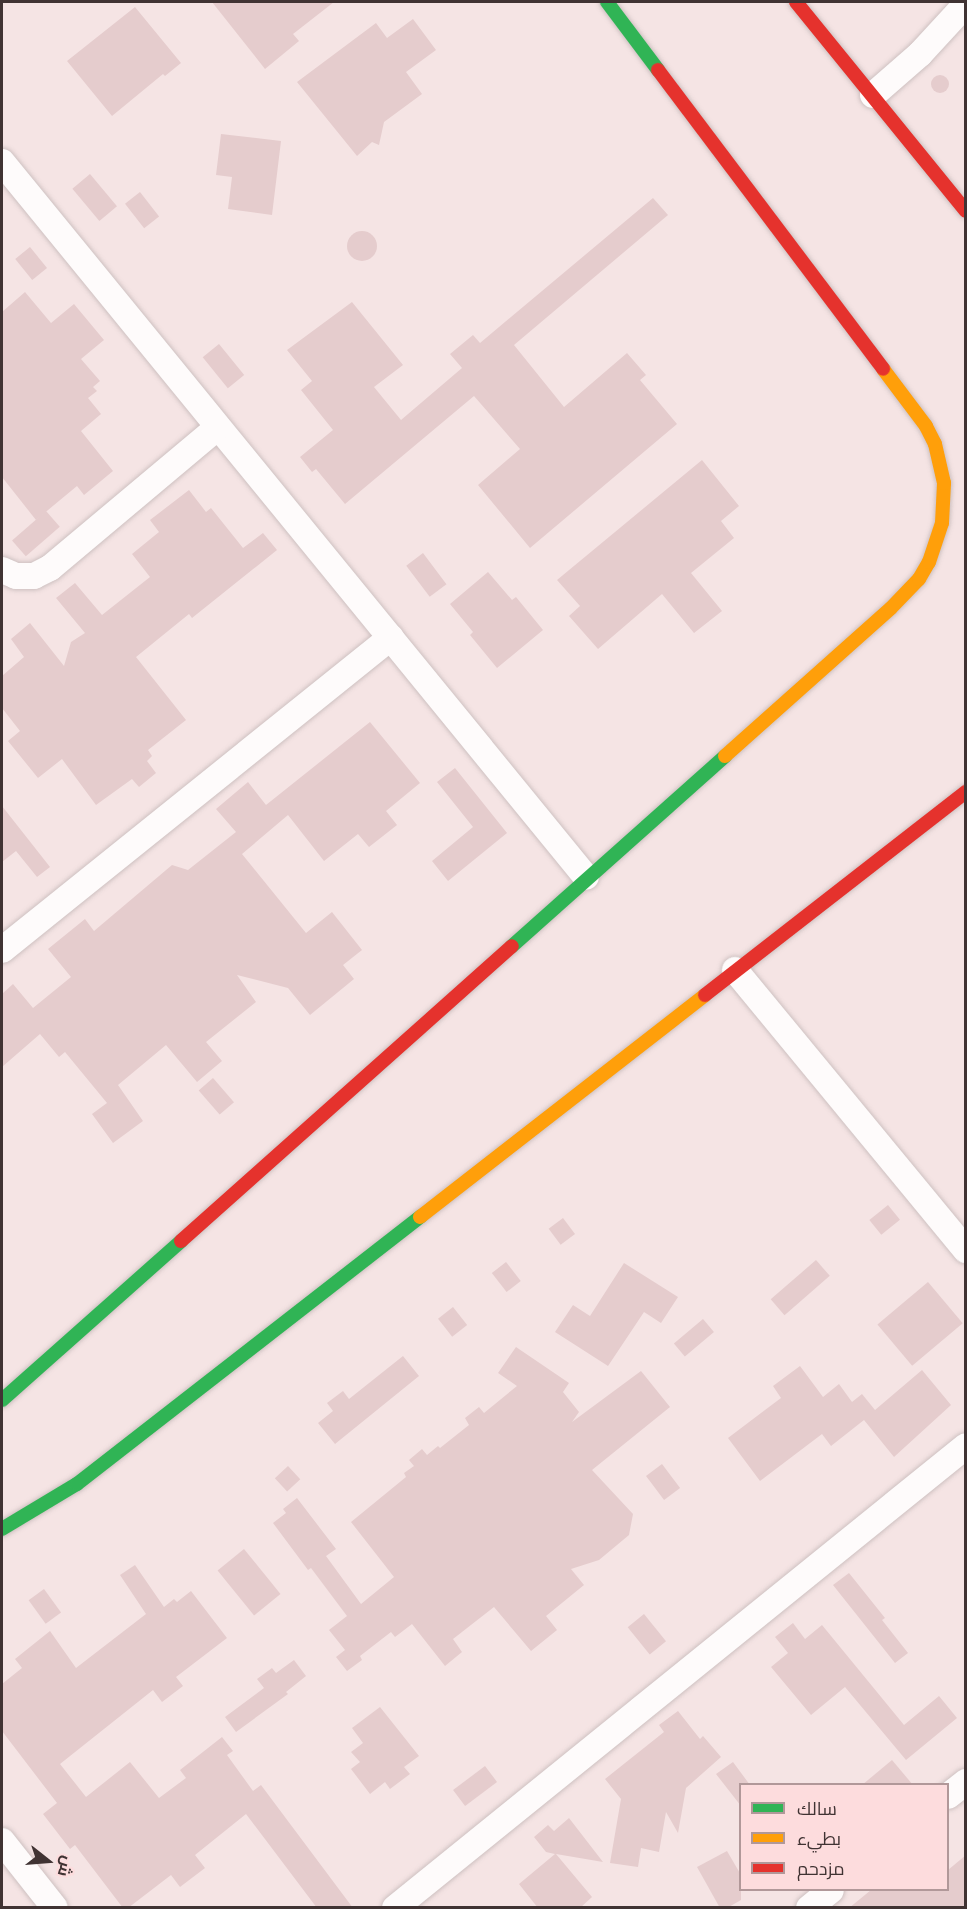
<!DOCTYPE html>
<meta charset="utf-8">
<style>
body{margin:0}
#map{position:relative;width:967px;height:1909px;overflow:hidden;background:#f5e4e4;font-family:"Roboto Condensed",Cairo,sans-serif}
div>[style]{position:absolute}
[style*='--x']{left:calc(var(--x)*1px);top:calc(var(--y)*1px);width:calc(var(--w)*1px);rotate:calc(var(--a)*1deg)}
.building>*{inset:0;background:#e5cccd;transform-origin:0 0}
.round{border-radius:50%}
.roads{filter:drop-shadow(0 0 2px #cec1c1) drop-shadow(0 0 2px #cec1c1)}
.street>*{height:26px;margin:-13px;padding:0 13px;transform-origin:13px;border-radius:13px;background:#fefbfb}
.fast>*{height:14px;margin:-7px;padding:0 7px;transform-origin:7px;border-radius:7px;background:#30b455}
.slow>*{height:14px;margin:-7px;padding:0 7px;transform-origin:7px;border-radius:7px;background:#ff9f0a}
.jam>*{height:14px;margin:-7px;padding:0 7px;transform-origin:7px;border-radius:7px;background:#e5322d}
span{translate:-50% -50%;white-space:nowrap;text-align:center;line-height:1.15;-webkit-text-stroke:4.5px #fddcdd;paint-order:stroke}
.frame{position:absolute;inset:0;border:3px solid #403333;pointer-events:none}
.legend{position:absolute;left:739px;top:1783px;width:210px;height:108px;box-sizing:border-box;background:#fddcdd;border:2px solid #b19899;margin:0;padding:8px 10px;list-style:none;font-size:18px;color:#403333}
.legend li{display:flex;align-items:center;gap:12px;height:30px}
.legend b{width:30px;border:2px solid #b19899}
.north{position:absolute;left:18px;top:1831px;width:60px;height:60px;-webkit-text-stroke:4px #fddcdd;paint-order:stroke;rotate:107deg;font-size:16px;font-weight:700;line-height:24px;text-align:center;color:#403333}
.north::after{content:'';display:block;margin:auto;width:21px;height:27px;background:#403333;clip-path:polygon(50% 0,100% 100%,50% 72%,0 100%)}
</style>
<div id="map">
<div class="building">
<i style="clip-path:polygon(212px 2px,334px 2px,293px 34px,299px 41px,265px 69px)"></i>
<i style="clip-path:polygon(135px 7px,181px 63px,165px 76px,163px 74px,112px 116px,67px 61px)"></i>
<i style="clip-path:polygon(413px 19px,436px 50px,406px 72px,422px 94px,384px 122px,379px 145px,372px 142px,357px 156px,297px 82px,376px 23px,387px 38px)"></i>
<i class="round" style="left:931px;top:75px;width:18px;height:18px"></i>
<i style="clip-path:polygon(221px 134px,281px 141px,272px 215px,228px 209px,232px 177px,216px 175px)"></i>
<i style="left:90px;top:174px;width:42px;height:23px;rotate:50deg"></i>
<i style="left:140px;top:192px;width:31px;height:19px;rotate:52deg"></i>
<i style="clip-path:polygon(653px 198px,668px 215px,514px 345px,564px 407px,627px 353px,646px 375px,640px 380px,677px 424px,530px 548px,478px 485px,520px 449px,474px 396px,345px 504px,316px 469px,312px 472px,300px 457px,333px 430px,301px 390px,312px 381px,287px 350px,352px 302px,403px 365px,374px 387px,401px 420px,462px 368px,450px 354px,473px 335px,480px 343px)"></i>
<i class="round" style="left:347px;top:231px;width:30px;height:30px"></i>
<i style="left:30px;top:247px;width:27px;height:19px;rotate:51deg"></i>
<i style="clip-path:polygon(25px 292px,51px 323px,74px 304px,104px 340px,81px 359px,100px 381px,93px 387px,97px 391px,88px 398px,101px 414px,81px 431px,113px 471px,84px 495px,77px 486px,36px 520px,2px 477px,2px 312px)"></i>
<i style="left:219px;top:344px;width:40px;height:21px;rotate:51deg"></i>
<i style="clip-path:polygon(702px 460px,739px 506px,721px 521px,734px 538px,691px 573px,722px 611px,694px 633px,662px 594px,598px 649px,569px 616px,580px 606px,557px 580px)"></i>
<i style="clip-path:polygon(189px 490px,206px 512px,211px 508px,243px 548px,263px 533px,277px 550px,192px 618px,189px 614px,136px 657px,186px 720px,148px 750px,152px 756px,147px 761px,156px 773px,139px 787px,132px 779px,96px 805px,62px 759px,38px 778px,8px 741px,20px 731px,2px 708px,2px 676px,24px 657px,11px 639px,30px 623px,64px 666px,71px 642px,85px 633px,56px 598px,75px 583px,102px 615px,150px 577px,132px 554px,159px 532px,150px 520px)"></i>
<i style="left:46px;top:511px;width:21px;height:45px;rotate:49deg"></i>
<i style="left:423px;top:553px;width:39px;height:21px;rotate:53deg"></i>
<i style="clip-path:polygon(488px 572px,512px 600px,516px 597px,543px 630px,497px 668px,470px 635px,473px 632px,450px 604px)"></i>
<i style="clip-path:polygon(370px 722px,420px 783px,386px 811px,397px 825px,369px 847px,358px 834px,324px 861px,288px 815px,242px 854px,306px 933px,332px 912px,362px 950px,343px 965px,354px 979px,310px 1015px,288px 988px,237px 975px,256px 1002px,206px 1042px,222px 1061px,197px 1082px,166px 1045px,118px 1085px,143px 1121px,113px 1143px,92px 1114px,107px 1103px,65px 1052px,59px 1057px,40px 1034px,2px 1067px,2px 994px,13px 984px,33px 1008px,71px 977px,48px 949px,85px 919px,94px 931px,172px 865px,188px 870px,236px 832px,216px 809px,248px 782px,266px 805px)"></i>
<i style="clip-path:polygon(455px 768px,507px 833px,448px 881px,432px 861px,473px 827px,437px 782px)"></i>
<i style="clip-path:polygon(2px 806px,50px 867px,37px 877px,16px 851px,2px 862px)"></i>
<i style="left:213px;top:1078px;width:32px;height:19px;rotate:49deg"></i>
<i style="left:888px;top:1205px;width:19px;height:24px;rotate:51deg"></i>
<i style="left:563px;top:1218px;width:20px;height:18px;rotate:53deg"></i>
<i style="left:816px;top:1260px;width:21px;height:60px;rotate:49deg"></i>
<i style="left:506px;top:1262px;width:24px;height:18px;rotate:52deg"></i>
<i style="clip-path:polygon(624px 1263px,678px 1297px,661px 1323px,644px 1312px,608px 1366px,555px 1332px,573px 1305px,590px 1316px)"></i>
<i style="left:928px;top:1282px;width:54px;height:66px;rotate:50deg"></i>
<i style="left:453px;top:1307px;width:23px;height:19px;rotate:52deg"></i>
<i style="left:703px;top:1319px;width:17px;height:38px;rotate:50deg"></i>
<i style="clip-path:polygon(516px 1347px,569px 1383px,563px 1392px,579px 1412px,572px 1422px,641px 1371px,670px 1407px,592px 1470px,633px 1514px,629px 1535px,599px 1560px,571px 1569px,584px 1585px,546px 1616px,557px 1630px,531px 1651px,494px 1607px,453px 1639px,462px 1652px,445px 1666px,412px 1624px,395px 1637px,391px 1632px,360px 1656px,362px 1660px,347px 1671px,336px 1657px,345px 1650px,329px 1630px,347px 1616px,311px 1568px,308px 1570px,273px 1523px,286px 1513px,283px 1509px,297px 1498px,336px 1549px,326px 1556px,361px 1604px,394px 1577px,351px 1522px,406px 1477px,404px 1473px,414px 1466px,409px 1460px,422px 1449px,427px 1455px,438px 1446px,440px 1448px,469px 1425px,465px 1418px,479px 1407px,484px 1413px,517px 1386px,498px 1373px)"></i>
<i style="clip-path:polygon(403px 1356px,419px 1376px,335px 1444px,318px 1423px,333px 1411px,327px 1403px,343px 1391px,349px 1399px)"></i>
<i style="clip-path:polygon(800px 1366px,823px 1397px,839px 1384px,852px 1402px,862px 1394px,875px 1410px,922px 1370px,951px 1405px,894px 1457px,864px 1420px,831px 1446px,822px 1434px,760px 1481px,728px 1438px,781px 1398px,773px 1386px)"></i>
<i style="left:662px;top:1464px;width:30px;height:20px;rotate:53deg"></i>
<i style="left:288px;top:1466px;width:18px;height:18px;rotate:47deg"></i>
<i style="left:244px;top:1549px;width:58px;height:34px;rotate:51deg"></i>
<i style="clip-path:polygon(135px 1565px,164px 1607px,174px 1599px,177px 1602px,191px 1591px,227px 1638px,176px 1677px,183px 1686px,162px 1702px,153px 1690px,60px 1764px,86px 1797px,130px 1762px,159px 1798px,186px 1778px,180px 1770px,222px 1737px,233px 1751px,227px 1755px,253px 1791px,261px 1785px,353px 1908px,317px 1908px,246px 1814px,195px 1855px,205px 1868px,180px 1887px,171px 1875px,128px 1908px,123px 1908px,75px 1845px,70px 1849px,43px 1814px,57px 1803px,2px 1731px,2px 1684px,22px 1668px,15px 1659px,50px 1631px,76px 1668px,146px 1614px,120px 1575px)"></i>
<i style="clip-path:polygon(849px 1573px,885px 1618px,882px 1620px,908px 1653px,895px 1663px,833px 1585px)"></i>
<i style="left:44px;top:1589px;width:29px;height:19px;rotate:54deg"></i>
<i style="left:644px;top:1614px;width:35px;height:21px;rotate:51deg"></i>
<i style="clip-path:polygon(793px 1623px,805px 1639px,822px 1625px,904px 1725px,939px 1696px,957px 1718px,906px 1760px,845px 1687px,811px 1715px,771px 1667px,788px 1653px,775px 1637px)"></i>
<i style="clip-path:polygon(294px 1660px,306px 1676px,286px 1692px,288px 1694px,236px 1732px,225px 1717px,264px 1688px,257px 1679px,272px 1668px,276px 1673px)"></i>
<i style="clip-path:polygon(380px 1707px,419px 1756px,404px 1767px,410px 1774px,390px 1789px,385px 1782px,370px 1794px,351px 1769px,360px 1762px,351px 1752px,363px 1743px,352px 1728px)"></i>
<i style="clip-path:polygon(678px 1711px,700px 1739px,703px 1736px,721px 1757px,686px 1788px,678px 1833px,666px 1812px,659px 1852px,641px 1848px,638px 1867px,610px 1863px,621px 1799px,605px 1779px,664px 1732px,659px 1725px)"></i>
<i style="clip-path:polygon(892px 1760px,913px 1785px,862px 1785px)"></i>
<i style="clip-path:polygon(733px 1762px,750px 1785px,741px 1785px,741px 1806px,716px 1774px)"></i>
<i style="left:485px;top:1766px;width:20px;height:40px;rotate:53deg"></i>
<i style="clip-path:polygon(569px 1818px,603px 1862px,556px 1854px,592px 1897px,580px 1908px,538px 1908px,519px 1884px,555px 1854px,546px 1852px,534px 1837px,548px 1825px,554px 1831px)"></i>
<i style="clip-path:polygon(727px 1851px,741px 1875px,741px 1900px,727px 1908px,720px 1908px,697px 1867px)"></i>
<i style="clip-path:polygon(966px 1855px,966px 1908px,849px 1908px,871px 1890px,948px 1890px,948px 1870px)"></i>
</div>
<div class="roads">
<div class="street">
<i style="--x:873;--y:95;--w:62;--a:-41.1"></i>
<i style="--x:920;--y:54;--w:68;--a:-47.4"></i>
<i style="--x:2;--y:162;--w:923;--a:50.76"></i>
<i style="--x:2;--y:570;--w:15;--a:23"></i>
<i style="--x:16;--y:576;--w:18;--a:0"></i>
<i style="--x:34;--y:576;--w:18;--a:-27"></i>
<i style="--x:50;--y:568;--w:218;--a:-40"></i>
<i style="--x:2;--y:950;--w:499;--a:-38.8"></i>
<i style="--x:735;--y:970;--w:363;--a:50.5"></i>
<i style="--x:948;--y:1796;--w:23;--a:-38"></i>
<i style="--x:2;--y:1841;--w:85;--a:51.7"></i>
<i style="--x:395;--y:1908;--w:734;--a:-38.98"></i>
<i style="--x:809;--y:1908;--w:28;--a:-39"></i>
</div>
<div class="fast">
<i style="--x:607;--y:2;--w:85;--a:53.1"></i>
<i style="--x:512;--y:946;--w:285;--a:-41.7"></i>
<i style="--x:2;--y:1400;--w:239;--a:-41.6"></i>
<i style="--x:2;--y:1529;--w:87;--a:-31"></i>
<i style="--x:77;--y:1484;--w:435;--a:-37.9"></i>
</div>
<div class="slow">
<i style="--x:725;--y:756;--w:222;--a:-41.7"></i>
<i style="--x:891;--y:608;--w:40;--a:-46"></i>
<i style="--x:919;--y:579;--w:20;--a:-60"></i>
<i style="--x:929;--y:562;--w:41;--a:-71.6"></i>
<i style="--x:942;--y:523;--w:40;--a:-87.1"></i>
<i style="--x:944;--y:483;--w:40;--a:-103"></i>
<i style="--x:935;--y:444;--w:20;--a:-117"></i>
<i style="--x:926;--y:426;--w:71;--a:-127"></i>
<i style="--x:420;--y:1217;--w:361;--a:-37.9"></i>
</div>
<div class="jam">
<i style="--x:796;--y:2;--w:269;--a:50.9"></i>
<i style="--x:658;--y:70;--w:374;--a:53"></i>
<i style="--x:705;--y:995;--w:331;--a:-37.9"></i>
<i style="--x:181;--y:1241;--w:443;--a:-41.7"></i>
</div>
</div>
<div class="frame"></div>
<ul class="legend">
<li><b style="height:8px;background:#30b455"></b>سالك</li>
<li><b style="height:8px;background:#ff9f0a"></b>بطيء</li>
<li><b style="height:8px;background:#e5322d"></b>مزدحم</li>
</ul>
<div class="north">ش</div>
</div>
